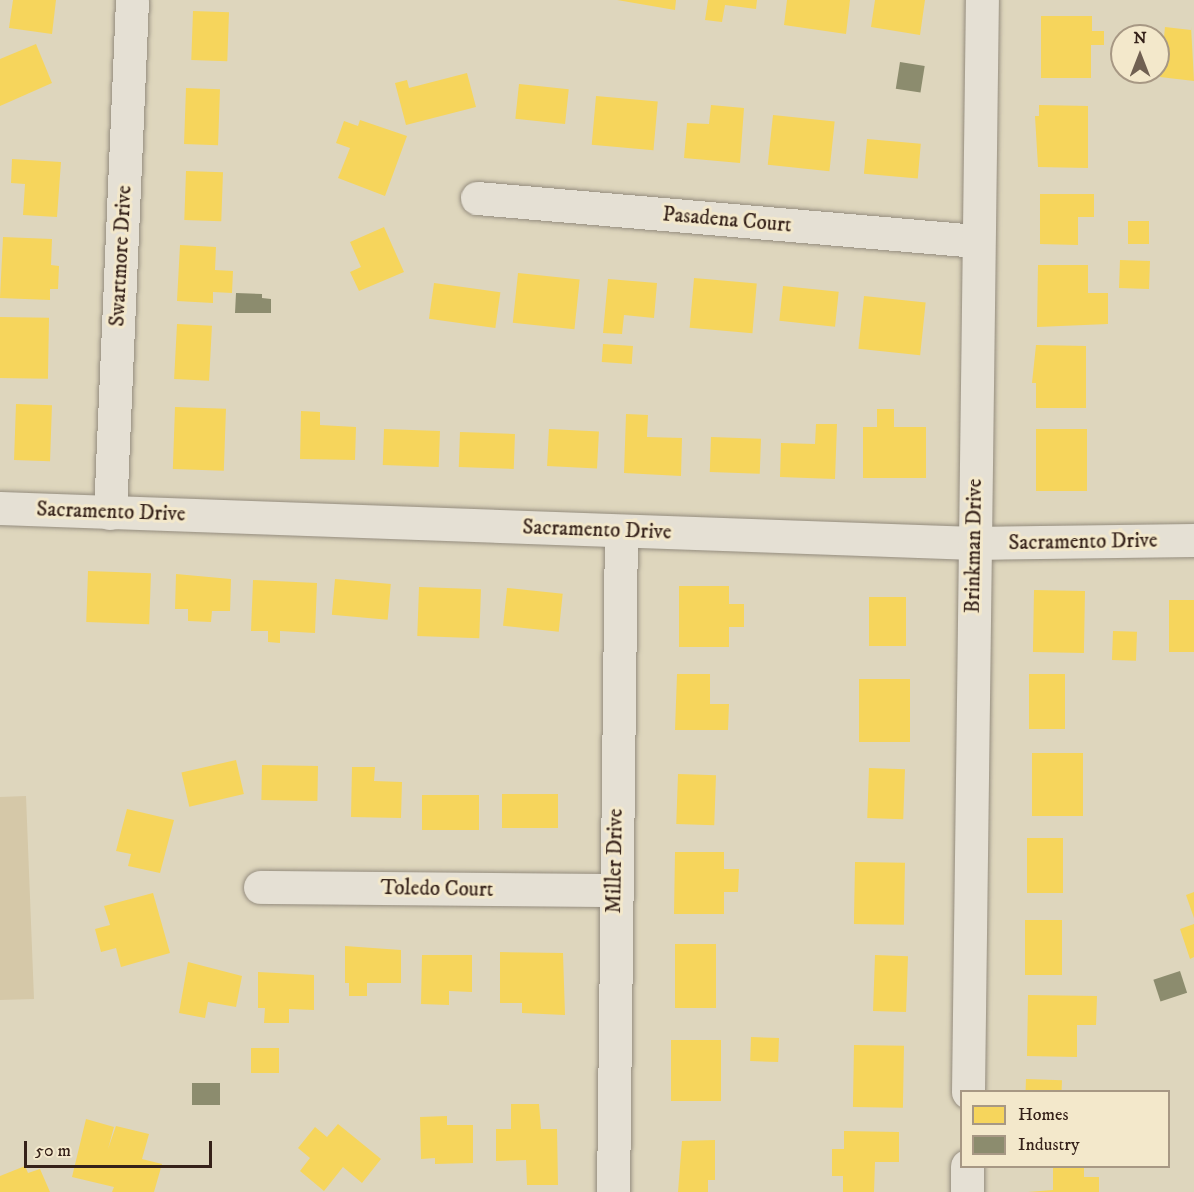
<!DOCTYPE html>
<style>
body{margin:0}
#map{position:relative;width:1194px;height:1192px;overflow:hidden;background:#ded6bd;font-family:"IM FELL DW Pica",serif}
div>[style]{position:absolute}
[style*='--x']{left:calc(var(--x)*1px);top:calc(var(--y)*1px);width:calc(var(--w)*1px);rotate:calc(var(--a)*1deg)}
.green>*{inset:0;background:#d5c8a8}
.homes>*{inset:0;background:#f6d55c;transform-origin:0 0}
.industry>*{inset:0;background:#8c8c6e;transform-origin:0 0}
.roads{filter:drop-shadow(0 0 2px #948c7e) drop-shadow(0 0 2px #948c7e)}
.minor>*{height:33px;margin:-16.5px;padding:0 16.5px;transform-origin:16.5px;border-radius:16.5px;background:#e5e0d4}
span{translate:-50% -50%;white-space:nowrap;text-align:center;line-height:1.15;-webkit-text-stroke:6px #f3e8cb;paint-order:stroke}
.street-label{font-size:21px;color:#352119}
.legend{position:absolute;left:960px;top:1090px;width:210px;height:78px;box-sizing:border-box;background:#f3e8cb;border:2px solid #a79884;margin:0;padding:8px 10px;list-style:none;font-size:18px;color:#352119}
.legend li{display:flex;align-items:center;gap:12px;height:30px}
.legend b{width:30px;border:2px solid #a79884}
.north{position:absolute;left:1110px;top:24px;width:60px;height:60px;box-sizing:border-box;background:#f3e8cb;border:2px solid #a79884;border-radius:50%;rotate:0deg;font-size:16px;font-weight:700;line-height:24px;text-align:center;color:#352119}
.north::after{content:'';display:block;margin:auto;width:21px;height:27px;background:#706052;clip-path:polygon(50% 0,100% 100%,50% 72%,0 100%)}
.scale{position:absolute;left:24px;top:1141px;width:188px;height:27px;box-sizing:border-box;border:3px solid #352119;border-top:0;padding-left:8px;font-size:18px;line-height:21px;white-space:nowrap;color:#352119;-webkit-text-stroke:4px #f3e8cb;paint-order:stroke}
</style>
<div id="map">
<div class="green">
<i style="clip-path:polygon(26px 796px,34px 999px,0 1000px,0 797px)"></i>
</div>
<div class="homes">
<i style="clip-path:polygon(13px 0,56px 0,52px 34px,9px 28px)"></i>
<i style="clip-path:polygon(617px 0,676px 0,675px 10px)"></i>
<i style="clip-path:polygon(708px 0,757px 0,756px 9px,725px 5px,722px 22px,705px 20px)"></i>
<i style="clip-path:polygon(787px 0,850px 0,846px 34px,784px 25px)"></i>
<i style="clip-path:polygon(875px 0,925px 0,920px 35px,871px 27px)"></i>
<i style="left:193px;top:11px;width:36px;height:49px;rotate:2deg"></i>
<i style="clip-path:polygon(1041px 16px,1092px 16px,1092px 31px,1104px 31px,1104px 45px,1091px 45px,1091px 78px,1041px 78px)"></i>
<i style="clip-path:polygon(1191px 26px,1194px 81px,1160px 77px,1165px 27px,1191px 30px)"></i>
<i style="clip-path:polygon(36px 44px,52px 83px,0 106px,0 59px)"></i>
<i style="clip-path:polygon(467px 73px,476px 107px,406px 125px,395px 83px,407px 80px,409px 88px)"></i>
<i style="left:519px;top:84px;width:50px;height:35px;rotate:6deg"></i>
<i style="left:186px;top:88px;width:34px;height:56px;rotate:2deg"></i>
<i style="left:596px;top:96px;width:62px;height:49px;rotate:5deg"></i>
<i style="clip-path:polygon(711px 105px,744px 108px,740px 163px,684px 158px,687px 123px,709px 124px)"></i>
<i style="clip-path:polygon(1039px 105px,1088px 106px,1088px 168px,1038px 167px,1035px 116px,1039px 116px)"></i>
<i style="left:773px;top:115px;width:62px;height:50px;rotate:6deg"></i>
<i style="clip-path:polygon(360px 120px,407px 136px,385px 196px,338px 178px,350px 148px,336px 143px,344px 121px,358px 126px)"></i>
<i style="left:867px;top:139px;width:54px;height:35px;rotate:5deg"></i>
<i style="clip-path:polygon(12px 159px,61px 162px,57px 217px,23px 215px,25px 184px,11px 183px)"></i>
<i style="left:186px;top:171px;width:37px;height:49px;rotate:2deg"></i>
<i style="clip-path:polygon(1040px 194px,1094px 194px,1094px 217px,1078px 217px,1078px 245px,1040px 244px)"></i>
<i style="left:1128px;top:221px;width:21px;height:23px"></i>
<i style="clip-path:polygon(384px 227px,404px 272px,359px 291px,350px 272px,361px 267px,350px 242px)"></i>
<i style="clip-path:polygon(3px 237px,52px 239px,51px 265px,59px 266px,58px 289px,50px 289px,50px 300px,0 298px)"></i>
<i style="clip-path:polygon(180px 245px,216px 247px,215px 270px,233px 271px,232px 293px,213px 292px,213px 303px,177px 301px)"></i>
<i style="left:1120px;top:260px;width:30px;height:28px;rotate:2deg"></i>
<i style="clip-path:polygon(1038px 265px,1088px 265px,1088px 293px,1108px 293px,1108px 324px,1037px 327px)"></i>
<i style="left:518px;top:273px;width:62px;height:50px;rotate:6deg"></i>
<i style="left:694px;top:278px;width:63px;height:50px;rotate:5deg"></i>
<i style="clip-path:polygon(608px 279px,657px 283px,654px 318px,624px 315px,622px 334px,603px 333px)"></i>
<i style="left:434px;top:283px;width:67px;height:36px;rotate:8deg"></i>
<i style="left:783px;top:286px;width:56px;height:35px;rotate:6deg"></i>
<i style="left:864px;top:296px;width:62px;height:53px;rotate:6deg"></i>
<i style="left:0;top:317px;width:49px;height:61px;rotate:1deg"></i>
<i style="left:177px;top:324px;width:35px;height:55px;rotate:3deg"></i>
<i style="left:603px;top:344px;width:30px;height:18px;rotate:4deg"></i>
<i style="clip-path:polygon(1036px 345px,1086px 346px,1086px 408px,1036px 408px,1036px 383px,1032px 383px)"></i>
<i style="left:16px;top:404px;width:36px;height:56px;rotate:2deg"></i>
<i style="left:175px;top:407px;width:51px;height:62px;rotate:2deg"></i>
<i style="clip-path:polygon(877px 409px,894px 409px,894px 427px,926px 427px,926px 478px,863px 478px,863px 427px,877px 427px)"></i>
<i style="clip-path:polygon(301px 411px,320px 412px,320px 425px,356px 427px,355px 460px,300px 459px)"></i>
<i style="clip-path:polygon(626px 414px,648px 415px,647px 437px,682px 438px,681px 476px,624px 473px)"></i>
<i style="clip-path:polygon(816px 424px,837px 424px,835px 479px,780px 477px,781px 443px,815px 444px)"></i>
<i style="left:384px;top:429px;width:56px;height:36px;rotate:2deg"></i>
<i style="left:549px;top:429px;width:50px;height:37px;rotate:3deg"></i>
<i style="left:1036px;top:429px;width:51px;height:62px"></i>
<i style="left:460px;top:432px;width:55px;height:35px;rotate:2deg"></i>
<i style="left:711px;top:437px;width:50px;height:35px;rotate:2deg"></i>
<i style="left:88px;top:571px;width:63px;height:51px;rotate:2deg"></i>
<i style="clip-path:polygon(176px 574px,231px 579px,230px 611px,212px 611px,211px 622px,188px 621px,188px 609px,175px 609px)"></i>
<i style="left:335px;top:579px;width:56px;height:36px;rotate:5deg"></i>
<i style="clip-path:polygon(253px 580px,317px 583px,315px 633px,280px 631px,280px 643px,268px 642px,268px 631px,251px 631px)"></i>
<i style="clip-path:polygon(679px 586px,729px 586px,729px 604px,744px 604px,744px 627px,729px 627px,729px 647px,679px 647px)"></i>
<i style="left:419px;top:587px;width:62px;height:49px;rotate:2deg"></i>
<i style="left:507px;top:588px;width:56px;height:38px;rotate:6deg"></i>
<i style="left:1034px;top:590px;width:51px;height:62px;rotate:1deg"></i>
<i style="left:869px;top:597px;width:37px;height:49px"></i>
<i style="left:1169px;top:600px;width:25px;height:52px"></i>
<i style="left:1113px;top:631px;width:24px;height:29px;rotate:2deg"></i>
<i style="clip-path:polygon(677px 674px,710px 674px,710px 704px,729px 704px,728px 730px,675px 730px)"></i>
<i style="left:1029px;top:674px;width:36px;height:55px"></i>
<i style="left:859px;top:679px;width:51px;height:63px"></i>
<i style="left:1032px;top:753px;width:51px;height:63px"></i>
<i style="left:236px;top:760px;width:35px;height:56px;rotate:77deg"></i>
<i style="left:262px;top:765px;width:56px;height:35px;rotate:1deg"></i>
<i style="clip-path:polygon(352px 767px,375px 767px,374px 781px,402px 782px,401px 818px,351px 817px)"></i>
<i style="left:869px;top:768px;width:36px;height:50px;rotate:2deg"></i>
<i style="left:678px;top:774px;width:38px;height:50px;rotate:2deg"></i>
<i style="left:502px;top:794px;width:56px;height:34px"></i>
<i style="left:422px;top:795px;width:57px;height:35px"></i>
<i style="clip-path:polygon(127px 809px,174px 820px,160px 873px,128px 866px,131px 854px,116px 851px)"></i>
<i style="left:1027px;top:838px;width:36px;height:55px"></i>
<i style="clip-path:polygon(675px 852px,724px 852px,724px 869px,739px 869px,738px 892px,724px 892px,724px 914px,674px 914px)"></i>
<i style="left:855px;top:862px;width:50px;height:62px;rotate:1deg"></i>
<i style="clip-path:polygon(1194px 892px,1194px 918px,1186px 895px)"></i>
<i style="clip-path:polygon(153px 893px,170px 953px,121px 967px,116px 948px,101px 952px,95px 929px,110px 925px,104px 906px)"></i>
<i style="left:1025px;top:920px;width:37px;height:55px"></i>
<i style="clip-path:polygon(1194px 924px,1194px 957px,1190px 959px,1180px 929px)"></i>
<i style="left:675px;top:944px;width:41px;height:64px"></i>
<i style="clip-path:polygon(345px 946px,401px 950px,401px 983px,367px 983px,367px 996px,349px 996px,349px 983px,345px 983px)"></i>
<i style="clip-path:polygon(500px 952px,563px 953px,565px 1015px,522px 1013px,522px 1003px,500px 1003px)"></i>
<i style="clip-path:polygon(422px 955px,472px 955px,472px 992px,449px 991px,449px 1005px,421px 1004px)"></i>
<i style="left:875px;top:955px;width:33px;height:56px;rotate:2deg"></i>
<i style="clip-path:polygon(188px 962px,242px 976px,236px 1007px,208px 1002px,205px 1018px,179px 1013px)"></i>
<i style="clip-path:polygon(258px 972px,314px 975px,314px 1010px,289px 1009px,289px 1023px,264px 1023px,265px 1008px,258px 1008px)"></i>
<i style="clip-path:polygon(1028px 995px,1097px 996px,1096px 1025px,1077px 1025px,1077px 1057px,1027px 1056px)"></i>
<i style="left:751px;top:1037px;width:28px;height:24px;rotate:2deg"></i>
<i style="left:671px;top:1040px;width:50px;height:61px"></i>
<i style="left:854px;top:1045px;width:50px;height:62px;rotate:1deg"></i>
<i style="left:251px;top:1048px;width:28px;height:25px"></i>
<i style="left:1026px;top:1079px;width:36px;height:13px;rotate:2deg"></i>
<i style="clip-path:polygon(511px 1104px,539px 1104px,541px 1129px,557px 1129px,558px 1185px,527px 1185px,526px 1160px,496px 1161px,496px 1129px,511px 1129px)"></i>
<i style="clip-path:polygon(447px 1116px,447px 1125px,473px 1125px,473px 1163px,435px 1164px,435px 1158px,421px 1159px,420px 1117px)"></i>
<i style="clip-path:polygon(86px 1119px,114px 1127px,108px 1149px,116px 1126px,149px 1134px,142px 1159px,162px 1164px,154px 1192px,112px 1192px,114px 1187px,72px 1177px)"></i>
<i style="clip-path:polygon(338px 1124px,381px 1159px,362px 1183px,343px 1167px,324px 1191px,300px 1171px,310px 1158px,298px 1148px,315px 1127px,327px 1137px)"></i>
<i style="clip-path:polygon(844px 1131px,899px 1132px,899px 1162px,875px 1162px,874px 1192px,843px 1192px,843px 1176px,832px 1176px,832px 1149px,844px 1149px)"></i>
<i style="clip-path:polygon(715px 1140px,715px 1180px,708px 1180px,708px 1192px,678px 1192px,682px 1141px)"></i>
<i style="clip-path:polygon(25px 1166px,28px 1173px,40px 1169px,50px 1192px,0 1192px,0 1176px)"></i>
<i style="clip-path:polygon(1053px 1166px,1084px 1166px,1084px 1177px,1099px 1177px,1099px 1192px,1028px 1192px,1053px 1190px)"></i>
</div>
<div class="industry">
<i style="left:900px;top:62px;width:25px;height:27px;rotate:9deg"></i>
<i style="clip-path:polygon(236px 293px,262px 294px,262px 298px,271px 299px,271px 313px,235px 313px)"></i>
<i style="left:1180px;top:971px;width:23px;height:28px;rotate:72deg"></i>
<i style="left:220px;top:1083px;width:22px;height:28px;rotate:90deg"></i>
</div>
<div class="roads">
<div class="minor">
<i style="--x:477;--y:198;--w:502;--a:4.92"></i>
<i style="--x:0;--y:508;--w:975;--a:2.06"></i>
<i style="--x:974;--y:543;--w:220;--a:-0.8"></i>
<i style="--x:110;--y:513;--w:513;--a:-87.54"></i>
<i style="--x:260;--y:887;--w:354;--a:0.5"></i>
<i style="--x:968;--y:1092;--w:1092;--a:-89.27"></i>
<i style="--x:613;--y:1192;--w:661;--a:-89.31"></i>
<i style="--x:967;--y:1192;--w:26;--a:-90"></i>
</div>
</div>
<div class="street-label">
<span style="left:727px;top:220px;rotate:5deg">Pasadena Court</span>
<span style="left:121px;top:256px;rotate:-87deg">Swartmore Drive</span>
<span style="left:111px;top:512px;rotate:2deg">Sacramento Drive</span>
<span style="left:597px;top:530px;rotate:2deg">Sacramento Drive</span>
<span style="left:1083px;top:542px;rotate:-1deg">Sacramento Drive</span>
<span style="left:974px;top:546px;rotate:-89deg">Brinkman Drive</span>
<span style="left:615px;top:861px;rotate:-89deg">Miller Drive</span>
<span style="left:437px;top:889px;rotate:1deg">Toledo Court</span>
</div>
<ul class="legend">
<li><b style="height:16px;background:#f6d55c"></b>Homes</li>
<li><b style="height:16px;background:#8c8c6e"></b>Industry</li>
</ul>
<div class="north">N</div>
<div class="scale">50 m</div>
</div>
